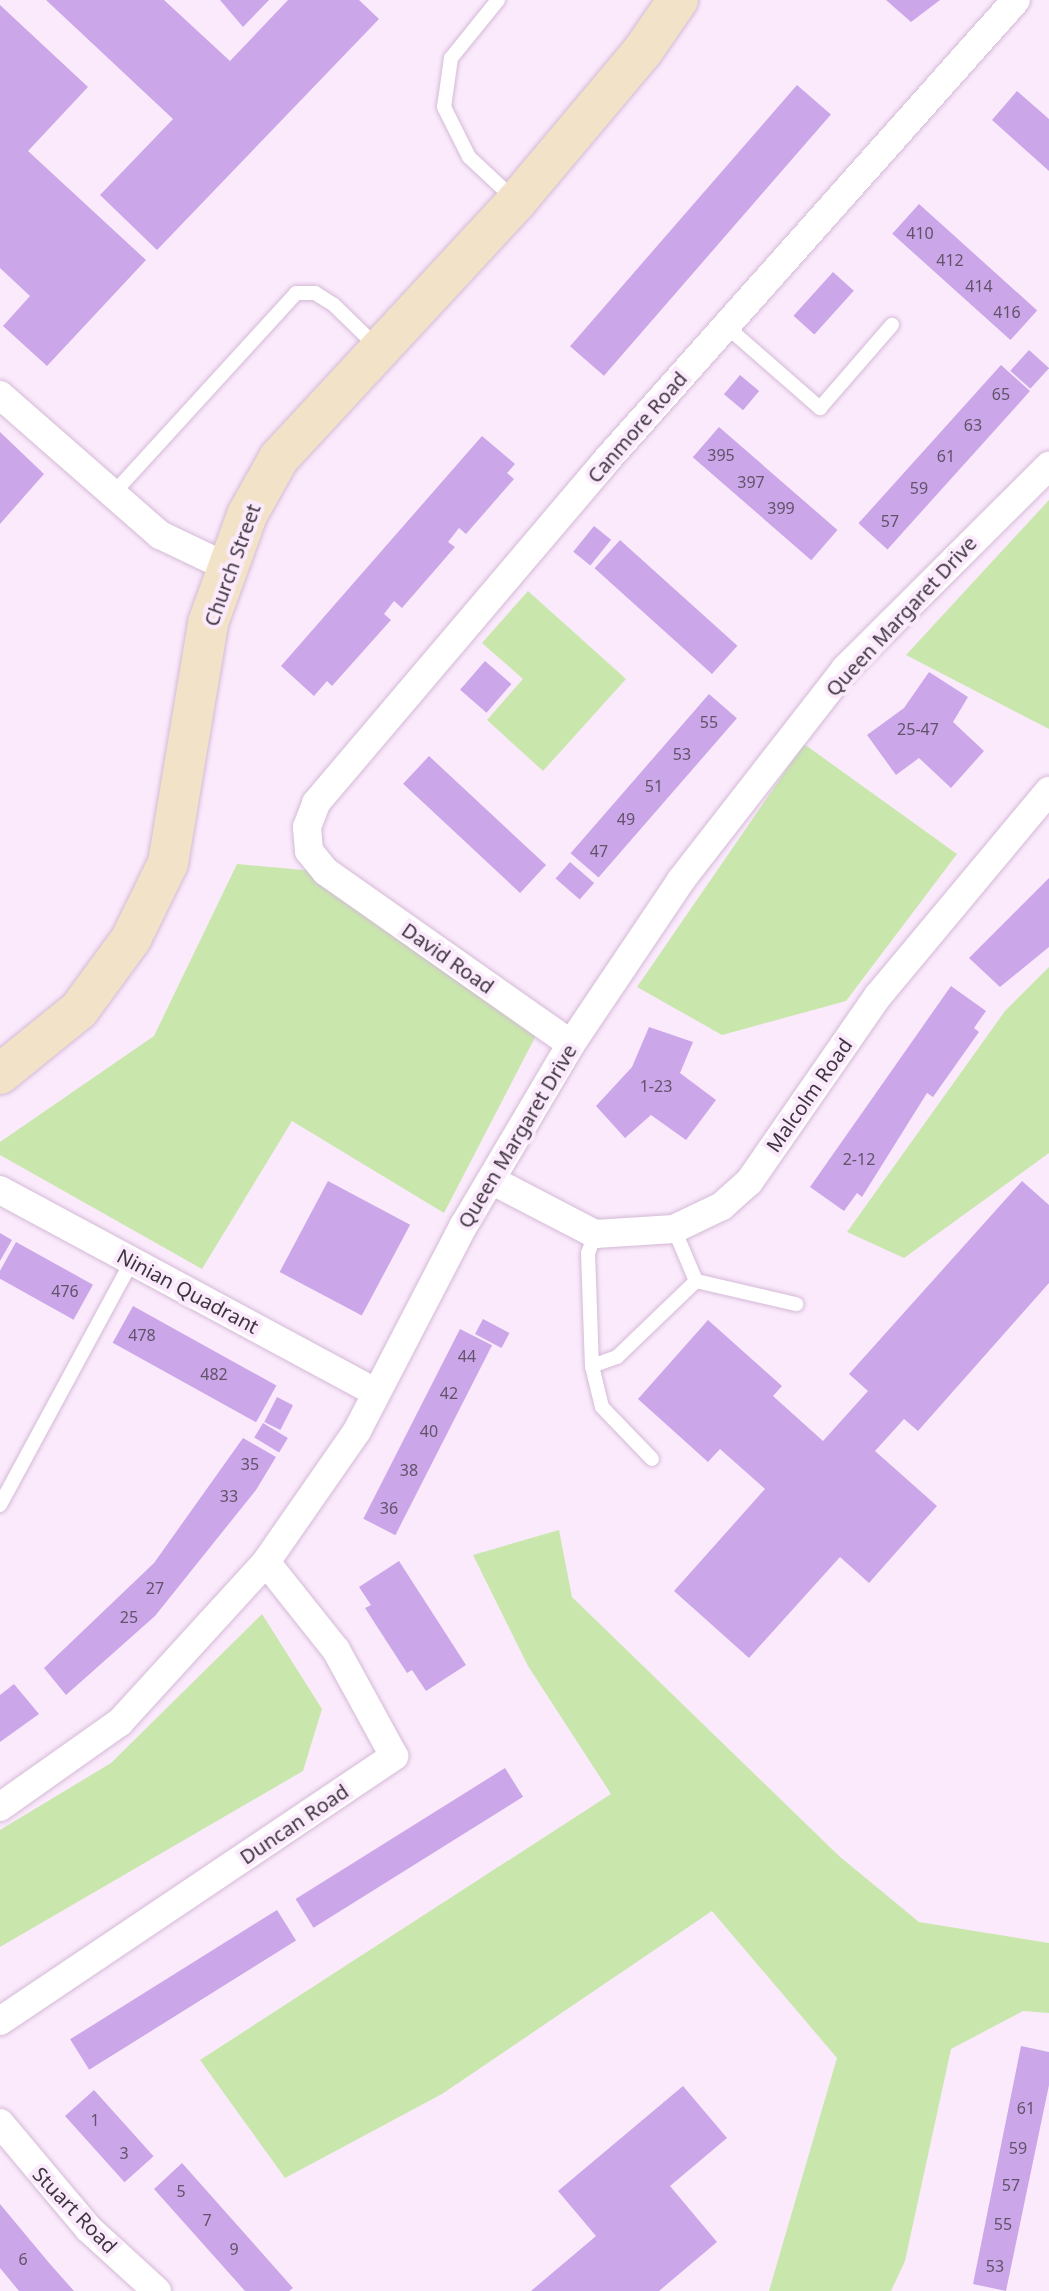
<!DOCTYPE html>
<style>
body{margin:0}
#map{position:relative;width:1049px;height:2291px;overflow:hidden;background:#fbeafc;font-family:"Noto Sans",sans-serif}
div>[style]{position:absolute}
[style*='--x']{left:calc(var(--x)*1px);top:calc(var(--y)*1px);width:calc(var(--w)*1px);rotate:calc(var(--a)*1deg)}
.green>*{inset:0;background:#c9e7ad}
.building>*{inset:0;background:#cba7e9;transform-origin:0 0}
.roads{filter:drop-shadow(0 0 2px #d4bad6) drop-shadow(0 0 2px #d4bad6)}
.lane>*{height:14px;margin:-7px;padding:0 7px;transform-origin:7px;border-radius:7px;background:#fff}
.street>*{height:28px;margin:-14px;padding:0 14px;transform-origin:14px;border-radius:14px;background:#fff}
.secondary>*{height:40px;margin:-20px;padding:0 20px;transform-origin:20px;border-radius:20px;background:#f2e2c8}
span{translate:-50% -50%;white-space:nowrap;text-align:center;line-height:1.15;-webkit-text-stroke:8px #fbeafc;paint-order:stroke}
.number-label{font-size:16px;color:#62526a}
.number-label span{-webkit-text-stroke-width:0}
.street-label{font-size:20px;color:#3f3540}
</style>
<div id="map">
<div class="green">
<i style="clip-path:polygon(1049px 500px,1049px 729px,906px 655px)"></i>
<i style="clip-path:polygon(528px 591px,626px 679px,543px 771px,487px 720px,523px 679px,482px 643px)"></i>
<i style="clip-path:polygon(804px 744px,957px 854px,846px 1001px,722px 1035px,637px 987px)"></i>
<i style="clip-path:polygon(237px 864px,326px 872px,542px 1024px,444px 1213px,292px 1121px,202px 1269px,0 1155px,0 1142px,154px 1036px)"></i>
<i style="clip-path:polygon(1049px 967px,1049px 1153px,904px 1258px,847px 1232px,1005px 1011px)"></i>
<i style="clip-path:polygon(559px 1530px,572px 1597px,839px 1856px,919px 1922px,1049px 1943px,1049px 2013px,1023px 2011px,951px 2049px,905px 2261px,891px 2291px,769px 2291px,837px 2058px,712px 1911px,442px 2094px,285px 2178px,200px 2060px,611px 1794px,528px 1666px,473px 1555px)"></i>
<i style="clip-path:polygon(262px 1614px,322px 1709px,303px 1771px,0 1947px,0 1830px,111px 1763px)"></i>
</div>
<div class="building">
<i style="clip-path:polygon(46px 0,164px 0,230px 61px,288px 0,359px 0,379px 19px,157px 250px,100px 195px,173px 119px)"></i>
<i style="clip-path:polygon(220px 0,269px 0,243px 27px)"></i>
<i style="clip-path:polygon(886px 0,940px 0,911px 22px)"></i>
<i style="clip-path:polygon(0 5px,88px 87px,28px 151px,146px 260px,47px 366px,3px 326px,30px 296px,0 268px)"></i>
<i style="left:797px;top:85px;width:45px;height:346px;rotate:41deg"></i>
<i style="clip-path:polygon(1017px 91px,1049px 119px,1049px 171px,992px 120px)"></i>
<i style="left:919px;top:204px;width:159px;height:40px;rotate:42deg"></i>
<i style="left:833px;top:272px;width:28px;height:59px;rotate:42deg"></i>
<i style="left:1029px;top:350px;width:27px;height:28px;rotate:42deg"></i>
<i style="left:1001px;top:365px;width:39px;height:213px;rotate:42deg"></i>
<i style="left:740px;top:375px;width:25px;height:25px;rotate:40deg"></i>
<i style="left:719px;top:427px;width:157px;height:40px;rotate:41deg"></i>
<i style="clip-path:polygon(0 432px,44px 474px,0 524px)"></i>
<i style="clip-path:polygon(482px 436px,515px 464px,507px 473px,514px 479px,466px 534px,459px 528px,448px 542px,455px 547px,402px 608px,394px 601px,384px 614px,391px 620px,332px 686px,327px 681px,314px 696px,281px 666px)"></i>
<i style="left:594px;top:526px;width:22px;height:33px;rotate:39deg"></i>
<i style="left:620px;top:540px;width:158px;height:38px;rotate:42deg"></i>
<i style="left:485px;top:661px;width:35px;height:38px;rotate:41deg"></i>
<i style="clip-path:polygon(929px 672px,968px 697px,953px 722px,984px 751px,951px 788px,919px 758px,896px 775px,867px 735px,904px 708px)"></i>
<i style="left:709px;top:694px;width:37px;height:211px;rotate:41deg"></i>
<i style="left:429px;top:756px;width:160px;height:38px;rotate:43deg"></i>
<i style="left:570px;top:862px;width:32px;height:22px;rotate:41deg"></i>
<i style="clip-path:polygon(1049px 878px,1049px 947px,1000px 987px,969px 958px)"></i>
<i style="clip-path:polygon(951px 986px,986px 1011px,974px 1028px,979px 1032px,933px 1097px,927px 1093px,862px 1197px,857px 1193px,844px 1211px,810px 1187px)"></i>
<i style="clip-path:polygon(649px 1027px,693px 1042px,680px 1073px,716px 1100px,686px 1140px,651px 1115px,625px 1138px,596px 1106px,632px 1067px)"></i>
<i style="left:328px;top:1181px;width:93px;height:103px;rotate:28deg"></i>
<i style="clip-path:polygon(1022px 1181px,1049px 1205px,1049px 1283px,918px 1431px,904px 1419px,875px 1451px,937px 1506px,869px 1583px,840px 1557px,749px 1658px,674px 1591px,765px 1489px,720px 1449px,708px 1462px,638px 1399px,708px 1320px,782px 1386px,773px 1396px,823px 1441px,868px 1391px,849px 1374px)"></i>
<i style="clip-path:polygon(0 1233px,12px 1240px,0 1261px)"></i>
<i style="left:16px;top:1242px;width:88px;height:40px;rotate:29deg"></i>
<i style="left:133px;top:1306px;width:164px;height:42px;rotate:29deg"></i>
<i style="left:483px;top:1319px;width:30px;height:17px;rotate:28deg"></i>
<i style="left:460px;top:1329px;width:36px;height:213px;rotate:27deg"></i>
<i style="left:277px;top:1397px;width:18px;height:28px;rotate:27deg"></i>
<i style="left:263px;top:1423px;width:29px;height:17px;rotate:31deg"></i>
<i style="clip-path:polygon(243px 1438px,276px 1457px,256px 1490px,155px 1616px,66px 1695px,44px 1668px,154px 1563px)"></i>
<i style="clip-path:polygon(399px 1561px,466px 1665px,426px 1691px,412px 1670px,407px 1673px,365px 1608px,371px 1605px,359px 1587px)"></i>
<i style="clip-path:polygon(14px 1684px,39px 1714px,0 1742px,0 1695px)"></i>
<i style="left:505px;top:1768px;width:34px;height:247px;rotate:58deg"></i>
<i style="left:277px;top:1910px;width:36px;height:244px;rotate:58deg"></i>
<i style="clip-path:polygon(1021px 2046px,1049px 2052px,1049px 2085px,1006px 2291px,973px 2284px)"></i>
<i style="clip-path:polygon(683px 2086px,727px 2138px,670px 2186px,717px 2242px,659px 2291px,531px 2291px,596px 2236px,558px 2191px)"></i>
<i style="left:94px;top:2090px;width:89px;height:39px;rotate:48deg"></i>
<i style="clip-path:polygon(182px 2163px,293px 2288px,289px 2291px,245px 2291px,154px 2189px)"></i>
<i style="clip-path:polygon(0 2204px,50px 2264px,74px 2291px,19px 2291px,0 2268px)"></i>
</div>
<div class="roads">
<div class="lane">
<i style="--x:498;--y:0;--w:75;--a:129"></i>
<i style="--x:451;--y:58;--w:49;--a:98.1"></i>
<i style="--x:444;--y:107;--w:56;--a:63.4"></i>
<i style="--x:469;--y:157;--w:64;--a:43.1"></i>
<i style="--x:726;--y:326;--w:125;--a:41.1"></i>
<i style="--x:820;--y:408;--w:110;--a:-49.1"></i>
<i style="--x:110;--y:497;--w:276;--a:-47.6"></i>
<i style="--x:296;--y:293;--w:19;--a:0"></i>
<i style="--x:315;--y:293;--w:22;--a:32"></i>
<i style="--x:334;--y:305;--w:62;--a:44.3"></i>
<i style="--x:674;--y:1229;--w:56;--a:67.1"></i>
<i style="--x:595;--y:1234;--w:20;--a:110"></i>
<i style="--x:588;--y:1253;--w:113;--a:88"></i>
<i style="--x:592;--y:1366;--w:42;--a:76.3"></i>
<i style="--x:602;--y:1407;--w:72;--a:46.1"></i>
<i style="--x:592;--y:1366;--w:27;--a:-20"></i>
<i style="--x:617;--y:1357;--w:110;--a:-43.9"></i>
<i style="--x:696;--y:1281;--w:103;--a:13"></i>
<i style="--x:0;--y:1505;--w:277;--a:-61.6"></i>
</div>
<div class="street">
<i style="--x:0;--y:395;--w:213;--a:41.2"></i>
<i style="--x:160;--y:535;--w:74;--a:25.5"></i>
<i style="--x:571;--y:1044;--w:299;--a:-144.9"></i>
<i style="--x:326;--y:872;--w:27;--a:-129"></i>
<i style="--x:309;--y:851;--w:24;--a:-95"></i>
<i style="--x:307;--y:827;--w:26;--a:-69"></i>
<i style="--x:316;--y:803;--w:447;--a:-49.7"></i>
<i style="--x:605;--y:462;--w:618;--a:-48.34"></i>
<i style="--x:495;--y:1182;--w:113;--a:27.5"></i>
<i style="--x:595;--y:1234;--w:79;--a:-3.6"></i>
<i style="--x:674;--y:1229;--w:53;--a:-25.6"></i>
<i style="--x:722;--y:1206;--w:36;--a:-42"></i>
<i style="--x:749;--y:1182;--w:226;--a:-55.3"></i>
<i style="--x:878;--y:996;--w:267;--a:-50.2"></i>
<i style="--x:0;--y:1190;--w:426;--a:28.3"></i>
<i style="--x:0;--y:1807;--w:147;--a:-35.3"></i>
<i style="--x:120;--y:1722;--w:217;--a:-47.6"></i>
<i style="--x:266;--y:1562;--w:160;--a:-55.2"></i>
<i style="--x:357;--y:1431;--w:232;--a:-62.6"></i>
<i style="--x:464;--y:1225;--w:210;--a:-59.4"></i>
<i style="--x:571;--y:1044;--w:197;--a:-56.1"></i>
<i style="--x:681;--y:880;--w:267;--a:-52.1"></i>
<i style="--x:845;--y:669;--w:288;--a:-44.9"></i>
<i style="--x:0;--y:2021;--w:475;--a:-33.9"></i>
<i style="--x:394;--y:1756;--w:121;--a:-118.7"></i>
<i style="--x:336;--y:1650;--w:112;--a:-128.5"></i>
<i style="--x:0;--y:2123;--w:138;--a:50"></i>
<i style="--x:89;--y:2229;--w:92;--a:42.4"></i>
</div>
<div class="secondary">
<i style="--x:0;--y:1074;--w:102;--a:-39"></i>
<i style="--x:79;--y:1010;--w:88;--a:-53.8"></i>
<i style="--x:131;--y:939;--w:85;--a:-64"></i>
<i style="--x:168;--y:863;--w:243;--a:-80.5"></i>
<i style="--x:208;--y:623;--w:115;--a:-70.1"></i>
<i style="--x:247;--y:515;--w:65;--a:-60.7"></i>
<i style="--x:279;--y:458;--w:349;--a:-47.2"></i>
<i style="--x:516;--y:202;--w:196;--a:-50"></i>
<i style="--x:642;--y:52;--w:63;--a:-55.3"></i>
</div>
</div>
<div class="number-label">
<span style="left:920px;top:233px">410</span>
<span style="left:950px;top:260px">412</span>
<span style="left:979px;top:286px">414</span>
<span style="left:1007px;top:312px">416</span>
<span style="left:1001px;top:394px">65</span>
<span style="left:973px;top:425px">63</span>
<span style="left:721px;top:455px">395</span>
<span style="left:946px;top:456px">61</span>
<span style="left:751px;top:482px">397</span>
<span style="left:919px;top:488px">59</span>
<span style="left:781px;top:508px">399</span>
<span style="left:890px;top:521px">57</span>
<span style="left:709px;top:722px">55</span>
<span style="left:918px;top:729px">25-47</span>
<span style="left:682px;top:754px">53</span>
<span style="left:654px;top:786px">51</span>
<span style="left:626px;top:819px">49</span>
<span style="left:599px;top:851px">47</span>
<span style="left:656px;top:1086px">1-23</span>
<span style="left:859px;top:1159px">2-12</span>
<span style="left:65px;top:1291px">476</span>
<span style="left:142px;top:1335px">478</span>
<span style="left:467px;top:1356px">44</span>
<span style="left:214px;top:1374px">482</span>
<span style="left:449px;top:1393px">42</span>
<span style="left:429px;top:1431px">40</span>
<span style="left:250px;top:1464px">35</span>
<span style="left:409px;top:1470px">38</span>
<span style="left:229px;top:1496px">33</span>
<span style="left:389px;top:1508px">36</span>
<span style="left:155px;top:1588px">27</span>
<span style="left:129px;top:1617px">25</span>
<span style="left:1026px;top:2108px">61</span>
<span style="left:95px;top:2120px">1</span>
<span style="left:1018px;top:2148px">59</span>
<span style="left:124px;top:2153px">3</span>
<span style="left:1011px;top:2185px">57</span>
<span style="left:181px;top:2191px">5</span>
<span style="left:207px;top:2220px">7</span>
<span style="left:1003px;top:2224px">55</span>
<span style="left:234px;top:2249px">9</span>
<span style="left:23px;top:2259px">6</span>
<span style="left:995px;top:2266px">53</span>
</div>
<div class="street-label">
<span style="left:637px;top:427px;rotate:-49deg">Canmore Road</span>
<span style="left:232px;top:565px;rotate:-70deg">Church Street</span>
<span style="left:901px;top:616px;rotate:-47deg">Queen Margaret Drive</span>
<span style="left:448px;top:958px;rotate:35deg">David Road</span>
<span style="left:809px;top:1095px;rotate:-55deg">Malcolm Road</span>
<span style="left:517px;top:1136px;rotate:-59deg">Queen Margaret Drive</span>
<span style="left:188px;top:1291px;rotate:28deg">Ninian Quadrant</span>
<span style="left:294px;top:1824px;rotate:-34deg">Duncan Road</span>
<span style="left:75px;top:2210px;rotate:46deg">Stuart Road</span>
</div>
</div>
